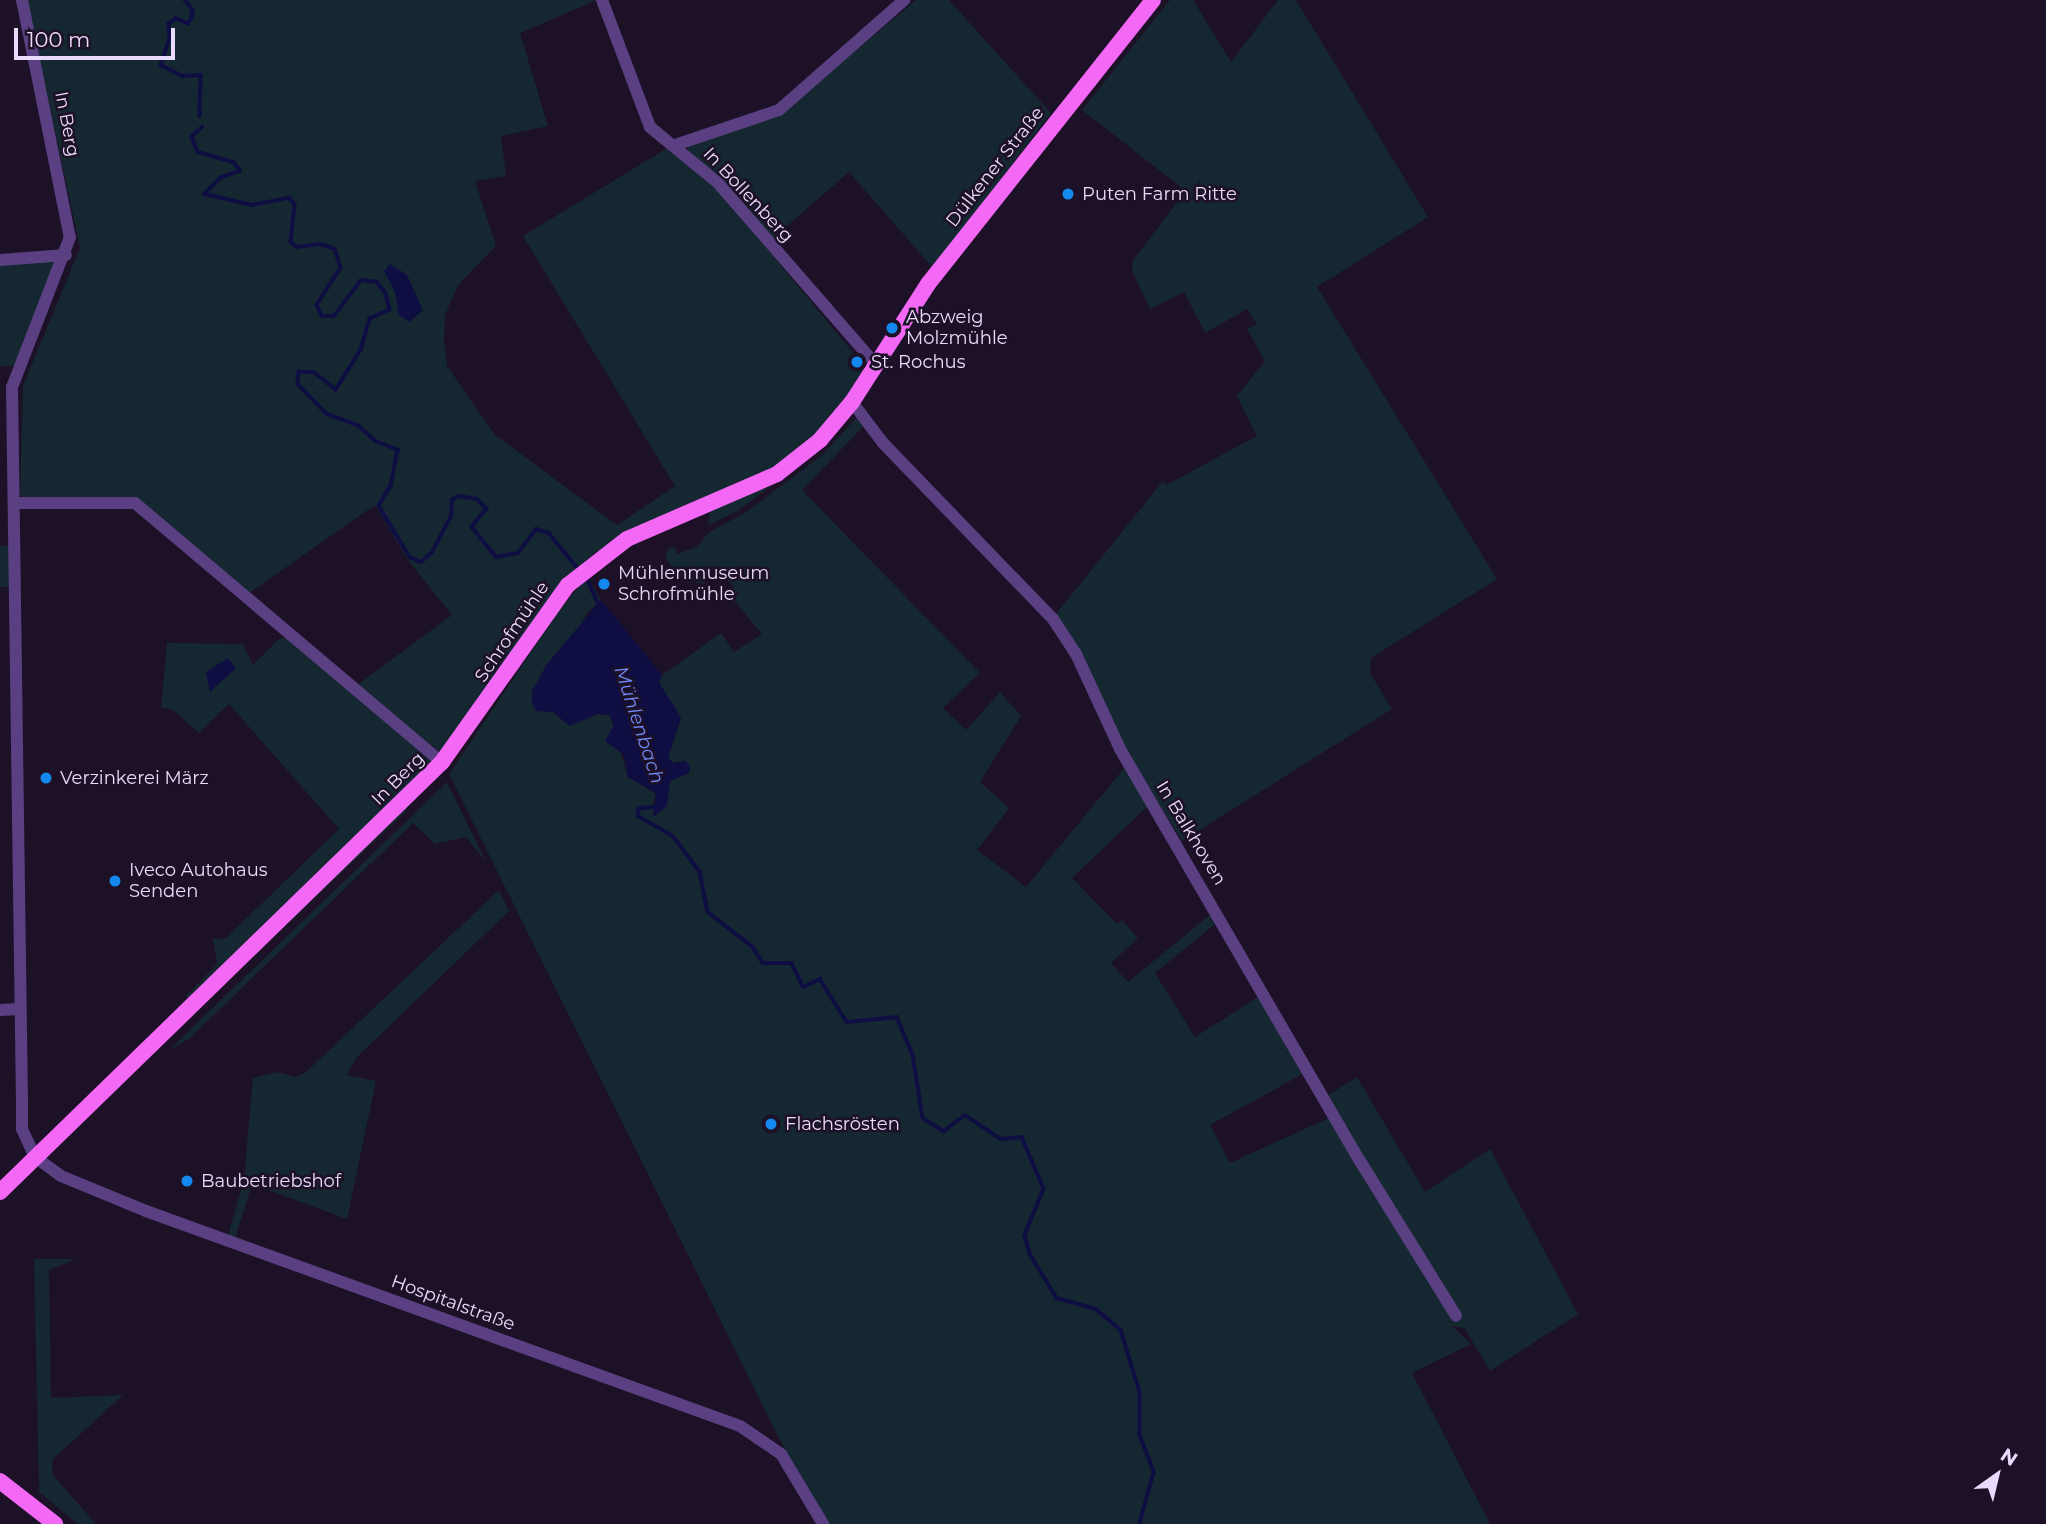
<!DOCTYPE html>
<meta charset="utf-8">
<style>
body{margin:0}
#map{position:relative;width:2046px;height:1524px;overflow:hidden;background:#1d1127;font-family:Montserrat,sans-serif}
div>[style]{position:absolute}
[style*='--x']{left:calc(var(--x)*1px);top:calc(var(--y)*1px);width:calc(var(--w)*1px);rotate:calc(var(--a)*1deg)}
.green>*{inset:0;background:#152730;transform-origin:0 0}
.water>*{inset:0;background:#0e0e43}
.stream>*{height:3.5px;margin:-1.75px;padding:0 1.75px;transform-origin:1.75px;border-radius:1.75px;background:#0e0e43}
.minor>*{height:12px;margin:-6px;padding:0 6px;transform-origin:6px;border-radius:6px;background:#5a4082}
.major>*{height:16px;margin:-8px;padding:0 8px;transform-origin:8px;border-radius:8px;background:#f368f5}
.dots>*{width:19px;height:19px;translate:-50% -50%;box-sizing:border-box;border:4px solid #1d1127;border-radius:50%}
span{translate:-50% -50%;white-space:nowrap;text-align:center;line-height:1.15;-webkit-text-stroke:5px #1d1127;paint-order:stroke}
.street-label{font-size:18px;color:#eadafc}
.poi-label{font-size:18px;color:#eadafc}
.left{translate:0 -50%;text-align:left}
.water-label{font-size:19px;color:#6f86f5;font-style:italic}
.north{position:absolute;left:1962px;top:1440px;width:70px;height:70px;-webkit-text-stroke:5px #1d1127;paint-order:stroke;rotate:34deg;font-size:19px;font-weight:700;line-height:28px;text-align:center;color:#eadafc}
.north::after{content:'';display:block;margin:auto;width:24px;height:32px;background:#eadafc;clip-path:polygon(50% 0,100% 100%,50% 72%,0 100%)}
.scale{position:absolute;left:14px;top:28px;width:161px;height:32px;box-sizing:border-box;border:4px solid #eadafc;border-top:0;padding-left:9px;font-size:21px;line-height:24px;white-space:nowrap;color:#eadafc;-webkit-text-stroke:5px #1d1127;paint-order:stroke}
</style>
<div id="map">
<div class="green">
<i style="clip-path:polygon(27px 0,597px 0,520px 33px,548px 126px,501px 136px,506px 176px,475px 181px,496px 246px,458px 285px,445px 315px,444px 339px,447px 366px,495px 435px,617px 525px,675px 486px,523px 236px,669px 147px,715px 186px,865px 367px,836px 417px,788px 462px,676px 509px,594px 553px,562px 583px,441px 753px,356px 686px,452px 615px,408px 560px,375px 505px,248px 594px,138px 500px,26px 500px,20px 494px,23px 386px,80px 248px)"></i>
<i style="clip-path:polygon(916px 0,949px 0,1051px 113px,933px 268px,849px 172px,772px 239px,687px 151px,689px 144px,780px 114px)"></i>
<i style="clip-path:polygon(1170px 0,1193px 0,1231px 62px,1278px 0,1296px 0,1428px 217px,1317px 287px,1497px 579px,1371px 658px,1370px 673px,1392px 709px,1182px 841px,1125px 749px,1056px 614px,1163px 481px,1166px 485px,1257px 436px,1237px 396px,1265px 361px,1247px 329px,1257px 324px,1247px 309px,1205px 333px,1184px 292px,1150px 309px,1132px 271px,1133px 260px,1186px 191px,1082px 110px)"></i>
<i style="clip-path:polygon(52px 260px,55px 265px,15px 366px,0 366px,0 262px)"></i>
<i style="clip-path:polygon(856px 418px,864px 426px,802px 490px,980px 673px,943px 708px,966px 730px,1000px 692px,1021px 716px,980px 782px,1009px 808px,977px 850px,1026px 887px,1126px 766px,1151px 803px,1072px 878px,1117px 924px,1122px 920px,1138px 938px,1111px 963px,1128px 982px,1215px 911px,1219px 921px,1155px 973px,1195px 1037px,1263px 994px,1306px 1072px,1210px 1125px,1230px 1163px,1331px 1117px,1322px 1099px,1357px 1077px,1425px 1192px,1490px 1149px,1578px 1314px,1490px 1371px,1465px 1329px,1452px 1326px,1471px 1344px,1412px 1373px,1490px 1524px,827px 1524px,783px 1446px,449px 774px,561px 608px,588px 577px,601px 600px,587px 613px,536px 711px,553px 712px,570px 726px,597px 714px,610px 715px,628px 777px,656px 794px,651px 809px,680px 761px,673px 763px,668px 759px,681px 718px,659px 683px,662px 675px,721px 633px,734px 652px,762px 634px,730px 596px,734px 586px,715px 569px,702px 572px,705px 584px,683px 580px,665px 558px,669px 548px,675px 547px,677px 554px,697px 547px,709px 532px,745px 513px,821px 456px)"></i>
<i style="clip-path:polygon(778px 481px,736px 512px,708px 525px,710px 511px)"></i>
<i style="left:0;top:546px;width:9px;height:41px"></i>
<i style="clip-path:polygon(280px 638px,290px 638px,433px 760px,190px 1000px,186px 996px,217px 964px,213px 938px,225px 939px,339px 829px,229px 704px,199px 733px,173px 710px,161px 708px,167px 643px,243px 644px,253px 665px)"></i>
<i style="clip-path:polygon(447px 782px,486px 862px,466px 837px,435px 844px,413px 823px,189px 1039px,169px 1050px)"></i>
<i style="clip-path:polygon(415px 798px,404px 813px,165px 1041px)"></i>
<i style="clip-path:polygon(499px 890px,509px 911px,356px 1058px,347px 1075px,376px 1081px,347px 1219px,252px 1184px,235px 1239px,228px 1236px,244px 1179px,253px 1078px,277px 1072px,296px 1077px,306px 1072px)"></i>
<i style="clip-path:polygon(34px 1259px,76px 1259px,49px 1270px,51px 1398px,123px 1395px,53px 1459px,52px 1474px,96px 1524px,78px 1524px,39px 1492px)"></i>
</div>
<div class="water">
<i style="clip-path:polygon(390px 264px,407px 275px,423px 310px,409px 322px,399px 315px,395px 292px,384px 271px)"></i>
<i style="clip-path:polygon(601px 600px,662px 675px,659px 683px,681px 717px,668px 758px,673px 763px,685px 761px,690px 766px,689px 773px,670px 781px,667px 806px,653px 817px,656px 793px,628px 777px,624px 755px,605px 741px,614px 725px,610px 715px,597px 714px,570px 726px,553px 712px,536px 711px,532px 703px,532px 691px,547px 664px)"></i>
<i style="clip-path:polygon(228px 658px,236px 668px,210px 692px,206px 672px)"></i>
</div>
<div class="stream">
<i style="--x:185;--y:0;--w:13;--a:51"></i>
<i style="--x:193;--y:10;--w:8;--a:97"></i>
<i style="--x:192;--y:18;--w:7;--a:124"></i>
<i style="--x:188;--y:24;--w:13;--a:-157"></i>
<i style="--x:176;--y:19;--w:9;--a:144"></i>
<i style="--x:169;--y:24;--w:15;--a:86"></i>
<i style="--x:170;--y:39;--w:28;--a:109"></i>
<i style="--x:161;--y:65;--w:25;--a:27"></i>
<i style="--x:183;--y:76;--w:18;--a:-3"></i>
<i style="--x:201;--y:75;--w:41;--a:91.4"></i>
<i style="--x:203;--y:127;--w:15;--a:138"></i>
<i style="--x:192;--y:137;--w:16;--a:68"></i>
<i style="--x:198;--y:152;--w:37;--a:16"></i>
<i style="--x:234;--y:162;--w:11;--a:56"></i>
<i style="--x:240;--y:171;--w:20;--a:160"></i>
<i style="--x:221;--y:178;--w:23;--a:135"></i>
<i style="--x:205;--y:194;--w:48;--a:13.2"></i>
<i style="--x:252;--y:205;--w:38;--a:-11"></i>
<i style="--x:289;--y:198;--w:8;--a:45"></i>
<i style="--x:295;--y:204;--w:38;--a:96"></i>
<i style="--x:291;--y:242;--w:8;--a:40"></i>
<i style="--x:297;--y:247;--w:23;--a:-7"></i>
<i style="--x:320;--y:244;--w:16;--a:18"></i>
<i style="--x:335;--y:249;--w:20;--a:72"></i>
<i style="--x:341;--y:268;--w:44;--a:123"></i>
<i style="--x:317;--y:305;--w:12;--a:66"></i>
<i style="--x:322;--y:316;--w:12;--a:0"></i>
<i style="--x:334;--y:316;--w:45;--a:-53.1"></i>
<i style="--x:361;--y:280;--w:16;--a:7"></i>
<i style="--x:377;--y:282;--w:14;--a:51"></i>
<i style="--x:386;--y:293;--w:17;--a:77"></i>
<i style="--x:390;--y:310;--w:22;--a:156"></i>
<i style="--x:370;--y:319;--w:32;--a:106"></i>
<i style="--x:361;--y:350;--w:47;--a:122"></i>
<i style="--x:336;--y:390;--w:28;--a:-142"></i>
<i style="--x:314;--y:373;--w:15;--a:-176"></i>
<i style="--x:299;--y:372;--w:12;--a:95"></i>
<i style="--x:298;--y:384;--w:42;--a:46"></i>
<i style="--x:327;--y:414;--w:33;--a:20"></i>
<i style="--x:358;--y:425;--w:24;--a:42"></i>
<i style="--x:376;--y:441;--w:24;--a:22"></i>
<i style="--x:398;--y:450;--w:37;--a:101"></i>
<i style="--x:391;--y:486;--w:23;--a:121"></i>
<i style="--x:379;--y:506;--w:60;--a:58.7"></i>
<i style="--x:410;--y:557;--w:12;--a:24"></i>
<i style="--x:421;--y:562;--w:15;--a:-42"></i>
<i style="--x:432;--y:552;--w:40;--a:-62"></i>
<i style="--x:451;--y:517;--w:17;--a:-87"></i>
<i style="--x:452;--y:500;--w:8;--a:-30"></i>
<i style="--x:459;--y:496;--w:18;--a:9"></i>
<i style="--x:477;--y:499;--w:14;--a:45"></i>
<i style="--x:487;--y:509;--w:23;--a:130"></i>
<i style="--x:472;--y:527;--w:38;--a:51"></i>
<i style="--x:496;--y:557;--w:22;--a:-10"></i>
<i style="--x:518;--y:553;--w:30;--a:-53"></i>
<i style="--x:536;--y:529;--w:14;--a:17"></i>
<i style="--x:549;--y:533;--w:43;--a:50.7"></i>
<i style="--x:588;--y:580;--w:30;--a:66"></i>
<i style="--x:655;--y:807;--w:16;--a:173"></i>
<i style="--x:639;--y:809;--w:7;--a:98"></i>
<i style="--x:638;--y:816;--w:40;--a:29.7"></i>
<i style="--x:673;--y:836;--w:45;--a:53.1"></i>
<i style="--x:700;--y:872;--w:41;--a:78.7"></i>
<i style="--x:708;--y:912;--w:57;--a:37.9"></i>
<i style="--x:753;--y:947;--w:19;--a:58"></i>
<i style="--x:763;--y:963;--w:29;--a:0"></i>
<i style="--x:792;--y:963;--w:26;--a:65"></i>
<i style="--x:803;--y:987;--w:19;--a:-25"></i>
<i style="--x:820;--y:979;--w:51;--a:57.9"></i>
<i style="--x:847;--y:1022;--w:50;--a:-5.7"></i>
<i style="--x:897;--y:1017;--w:41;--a:67.2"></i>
<i style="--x:913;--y:1055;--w:64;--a:81"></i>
<i style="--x:923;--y:1118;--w:25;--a:32"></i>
<i style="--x:944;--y:1131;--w:26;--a:-37"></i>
<i style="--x:965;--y:1115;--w:43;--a:33.7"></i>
<i style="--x:1001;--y:1139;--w:21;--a:-5"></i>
<i style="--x:1022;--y:1137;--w:56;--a:67.1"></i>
<i style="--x:1044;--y:1189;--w:50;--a:112.4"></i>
<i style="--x:1025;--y:1235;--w:20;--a:75"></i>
<i style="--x:1030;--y:1254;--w:52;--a:58.5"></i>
<i style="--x:1057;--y:1298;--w:41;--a:15.8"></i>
<i style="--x:1096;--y:1309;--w:33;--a:40"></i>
<i style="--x:1121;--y:1330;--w:65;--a:73"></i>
<i style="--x:1140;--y:1392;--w:43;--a:90"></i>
<i style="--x:1140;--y:1435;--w:40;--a:69"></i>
<i style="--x:1154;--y:1472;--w:54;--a:105.1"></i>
</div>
<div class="minor">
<i style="--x:22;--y:0;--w:242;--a:78.6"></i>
<i style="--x:70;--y:237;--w:161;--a:111.1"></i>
<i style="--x:12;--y:387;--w:718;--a:89.2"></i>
<i style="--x:22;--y:1105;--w:24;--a:90"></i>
<i style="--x:22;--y:1129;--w:31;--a:65"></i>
<i style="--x:35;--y:1157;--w:32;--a:36"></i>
<i style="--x:61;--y:1176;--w:92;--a:22.4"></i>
<i style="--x:146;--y:1211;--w:632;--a:19.9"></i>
<i style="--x:740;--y:1426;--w:50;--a:34.3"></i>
<i style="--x:781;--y:1454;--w:82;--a:59"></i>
<i style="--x:602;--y:0;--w:136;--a:69.3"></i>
<i style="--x:650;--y:127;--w:88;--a:39.5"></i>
<i style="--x:718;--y:183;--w:241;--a:49"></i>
<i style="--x:675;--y:145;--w:110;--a:-18.6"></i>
<i style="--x:779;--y:110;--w:167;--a:-41.3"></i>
<i style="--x:0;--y:260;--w:66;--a:-4.3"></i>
<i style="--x:852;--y:402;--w:51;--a:52.9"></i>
<i style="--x:883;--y:443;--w:245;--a:46"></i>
<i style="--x:1053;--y:619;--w:42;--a:56.7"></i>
<i style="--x:1076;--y:654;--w:105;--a:65.1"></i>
<i style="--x:1120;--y:749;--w:477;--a:59.8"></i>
<i style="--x:1360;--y:1161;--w:182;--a:58.2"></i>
<i style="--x:14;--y:503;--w:121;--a:0"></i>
<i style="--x:135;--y:503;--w:402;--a:40.2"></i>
<i style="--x:0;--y:1010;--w:19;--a:-3"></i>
</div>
<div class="major">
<i style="--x:0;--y:1192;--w:617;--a:-44.21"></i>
<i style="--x:442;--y:762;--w:217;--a:-54.6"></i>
<i style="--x:568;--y:585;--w:75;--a:-37.9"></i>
<i style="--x:627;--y:539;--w:163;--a:-23.4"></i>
<i style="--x:777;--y:474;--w:55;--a:-38.3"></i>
<i style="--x:820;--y:440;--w:50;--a:-49.9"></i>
<i style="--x:852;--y:402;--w:140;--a:-57.2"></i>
<i style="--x:928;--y:284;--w:362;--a:-51.6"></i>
<i style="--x:0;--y:1481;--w:70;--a:38"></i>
</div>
<div class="dots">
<i style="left:1068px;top:194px;background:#1389ef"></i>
<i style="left:892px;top:328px;background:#1389ef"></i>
<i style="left:857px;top:362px;background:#1389ef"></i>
<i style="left:604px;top:584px;background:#1389ef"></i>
<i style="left:46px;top:778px;background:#1389ef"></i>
<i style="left:115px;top:881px;background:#1389ef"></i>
<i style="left:771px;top:1124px;background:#1389ef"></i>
<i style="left:187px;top:1181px;background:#1389ef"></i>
</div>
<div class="street-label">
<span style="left:67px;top:124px;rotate:79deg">In Berg</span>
<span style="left:995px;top:167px;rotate:-52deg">Dülkener Straße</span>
<span style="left:748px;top:195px;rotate:47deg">In Bollenberg</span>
<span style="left:512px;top:632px;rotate:-56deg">Schrofmühle</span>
<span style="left:398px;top:779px;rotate:-45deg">In Berg</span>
<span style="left:1191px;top:833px;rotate:59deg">In Balkhoven</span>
<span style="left:453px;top:1303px;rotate:20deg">Hospitalstraße</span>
</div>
<div class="poi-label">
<span class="left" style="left:1082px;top:194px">Puten Farm Ritte</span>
<span class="left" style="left:906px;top:328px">Abzweig<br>Molzmühle</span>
<span class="left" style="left:871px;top:362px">St. Rochus</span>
<span class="left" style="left:618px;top:584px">Mühlenmuseum<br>Schrofmühle</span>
<span class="left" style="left:60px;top:778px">Verzinkerei März</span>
<span class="left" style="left:129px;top:881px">Iveco Autohaus<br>Senden</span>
<span class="left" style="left:785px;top:1124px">Flachsrösten</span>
<span class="left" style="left:201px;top:1181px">Baubetriebshof</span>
</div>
<div class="water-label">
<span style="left:639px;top:725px;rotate:72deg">Mühlenbach</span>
</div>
<div class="north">N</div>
<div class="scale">100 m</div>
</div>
